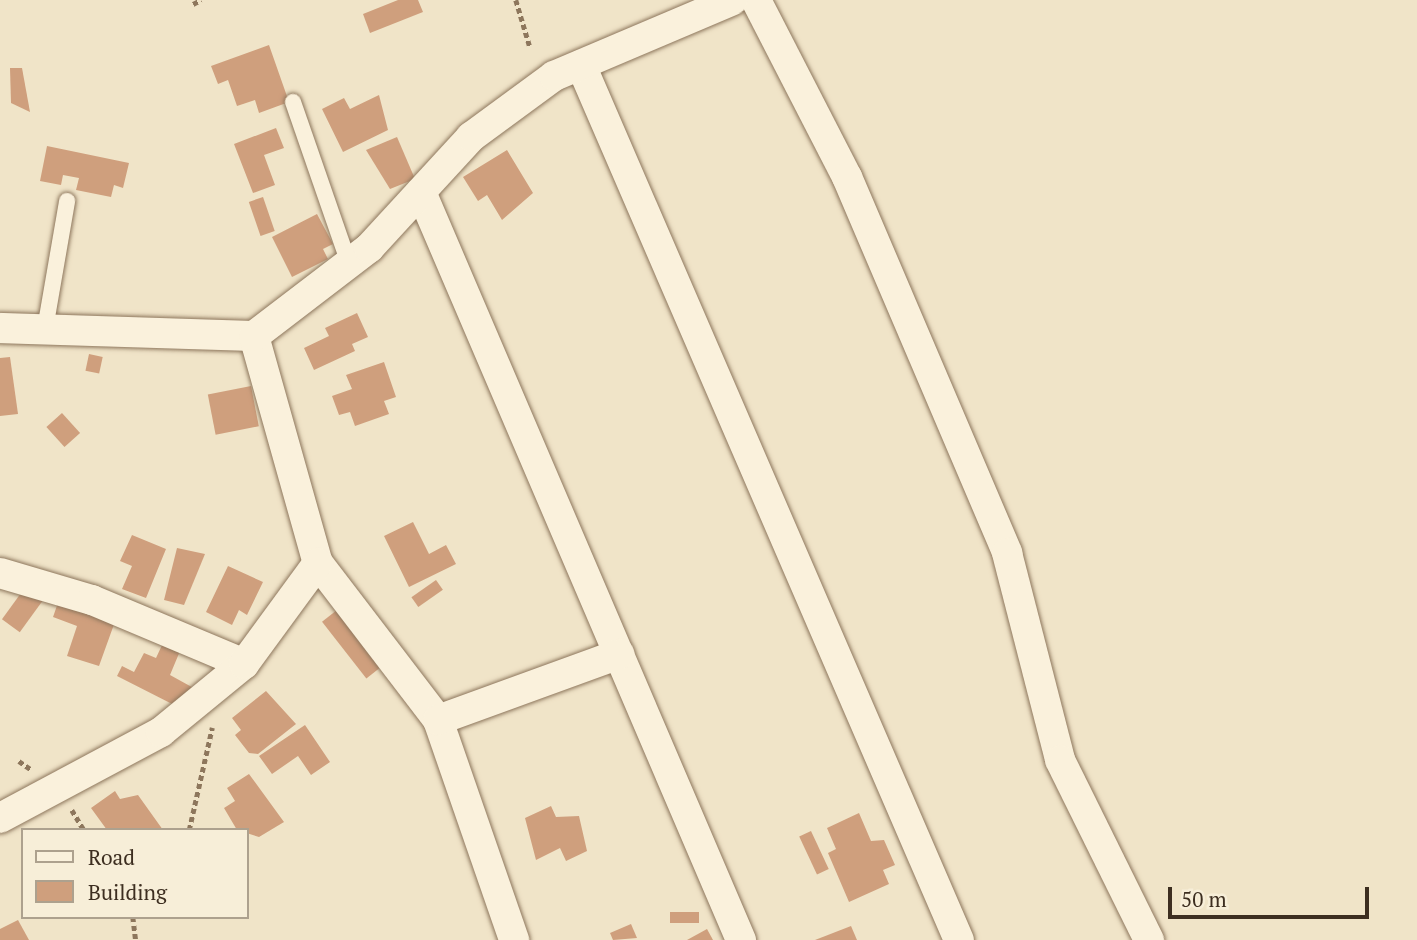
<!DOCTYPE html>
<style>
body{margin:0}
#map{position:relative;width:1417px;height:940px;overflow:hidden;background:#f0e4c8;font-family:"PT Serif",serif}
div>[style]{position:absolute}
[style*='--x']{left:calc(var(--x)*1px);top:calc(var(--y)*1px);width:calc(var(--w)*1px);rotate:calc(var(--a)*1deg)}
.building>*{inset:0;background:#cf9f7d;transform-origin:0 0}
.path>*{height:4.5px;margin-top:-2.25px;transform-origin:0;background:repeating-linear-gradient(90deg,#8d765c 0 5px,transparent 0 8.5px)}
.roads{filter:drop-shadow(0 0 2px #8d765c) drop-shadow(0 0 2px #8d765c)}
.service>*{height:16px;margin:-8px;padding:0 8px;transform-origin:8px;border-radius:8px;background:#faf1dc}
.minor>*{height:30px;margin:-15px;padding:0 15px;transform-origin:15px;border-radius:15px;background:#faf1dc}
span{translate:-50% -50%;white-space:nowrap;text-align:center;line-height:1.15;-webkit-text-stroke:7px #f7eed8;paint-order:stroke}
.legend{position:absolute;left:21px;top:828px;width:228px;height:91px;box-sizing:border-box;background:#f7eed8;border:2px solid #ada18e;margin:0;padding:9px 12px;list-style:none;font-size:21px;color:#3d2e20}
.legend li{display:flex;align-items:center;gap:14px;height:35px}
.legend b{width:35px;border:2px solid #ada18e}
.scale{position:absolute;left:1168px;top:887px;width:201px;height:32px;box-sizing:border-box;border:4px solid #3d2e20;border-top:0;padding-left:9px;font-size:21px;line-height:24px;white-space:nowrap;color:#3d2e20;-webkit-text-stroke:5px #f7eed8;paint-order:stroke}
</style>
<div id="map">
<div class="building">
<i style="clip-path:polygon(398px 0,418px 0,423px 12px,370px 33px,363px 14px)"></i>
<i style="clip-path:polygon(269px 45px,289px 102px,259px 113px,255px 100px,237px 106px,228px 80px,218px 84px,211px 66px)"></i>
<i style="clip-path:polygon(10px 68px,22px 68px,30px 112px,11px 103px)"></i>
<i style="clip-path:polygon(379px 95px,388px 130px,343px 152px,322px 109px,344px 98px,350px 109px)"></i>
<i style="clip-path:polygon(276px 128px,284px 148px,264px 155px,275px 185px,253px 193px,234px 144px)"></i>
<i style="clip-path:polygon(397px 137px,415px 179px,390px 189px,366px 150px)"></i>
<i style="clip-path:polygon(47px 146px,129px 163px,123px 188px,114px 185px,111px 197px,76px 190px,79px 178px,63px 175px,61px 185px,40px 181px)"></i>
<i style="clip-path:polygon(507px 150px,533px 193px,502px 220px,487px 195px,478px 201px,463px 177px)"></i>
<i style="left:263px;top:197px;width:36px;height:15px;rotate:71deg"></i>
<i style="clip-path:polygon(317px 214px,333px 244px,323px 249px,328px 259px,292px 277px,272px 237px)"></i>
<i style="clip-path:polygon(357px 313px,368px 337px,352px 344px,355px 351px,314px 370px,304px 348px,329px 336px,325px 328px)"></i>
<i style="left:89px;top:354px;width:14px;height:17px;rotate:12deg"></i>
<i style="clip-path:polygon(10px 357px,18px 414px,0 416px,0 358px)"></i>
<i style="clip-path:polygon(384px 362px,396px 397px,384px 401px,389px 414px,355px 426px,350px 412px,339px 415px,332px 396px,352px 389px,346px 375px)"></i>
<i style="left:251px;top:386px;width:41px;height:44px;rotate:79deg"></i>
<i style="left:62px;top:413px;width:27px;height:21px;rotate:48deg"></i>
<i style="clip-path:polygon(413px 522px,429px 554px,446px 545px,456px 564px,409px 587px,384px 536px)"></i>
<i style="clip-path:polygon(132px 535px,166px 549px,146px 598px,122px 589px,132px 566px,120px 561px)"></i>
<i style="clip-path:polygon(177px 548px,205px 554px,184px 605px,164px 600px)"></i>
<i style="clip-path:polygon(228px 566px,263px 582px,247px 615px,239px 610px,232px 625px,206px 612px)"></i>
<i style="left:436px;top:580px;width:12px;height:30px;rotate:55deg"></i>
<i style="left:29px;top:582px;width:22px;height:46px;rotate:36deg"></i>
<i style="clip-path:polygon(60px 597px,117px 616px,99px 666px,67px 656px,77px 626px,53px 617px)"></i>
<i style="left:337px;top:610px;width:72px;height:19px;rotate:52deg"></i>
<i style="clip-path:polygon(163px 643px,180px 651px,170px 675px,199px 691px,180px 708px,117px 676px,122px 666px,134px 672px,144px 653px,156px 658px)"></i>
<i style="clip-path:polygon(266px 691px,296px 724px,258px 754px,249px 753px,235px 735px,241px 730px,232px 718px)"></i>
<i style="clip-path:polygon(305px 725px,330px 762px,311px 775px,298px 756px,272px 774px,259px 756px)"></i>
<i style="clip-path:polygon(249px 774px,284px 822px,259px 837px,237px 830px,224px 808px,235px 801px,227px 788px)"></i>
<i style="clip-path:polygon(115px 791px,120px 799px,138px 795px,163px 830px,107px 830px,91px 808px)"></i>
<i style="clip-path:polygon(551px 806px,556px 817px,579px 816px,587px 851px,566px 861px,560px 848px,536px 860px,525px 818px)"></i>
<i style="clip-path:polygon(859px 813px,871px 841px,884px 840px,895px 865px,883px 870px,889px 884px,849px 902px,828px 853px,836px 849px,827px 828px)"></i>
<i style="left:811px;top:831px;width:42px;height:13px;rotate:65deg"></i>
<i style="left:670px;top:912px;width:29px;height:11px"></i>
<i style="clip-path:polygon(18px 920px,29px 940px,0 940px,0 929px)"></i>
<i style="clip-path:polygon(631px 924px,637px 938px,613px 940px,610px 933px)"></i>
<i style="clip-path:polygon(851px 926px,857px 940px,815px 940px)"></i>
<i style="clip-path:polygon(707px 929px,713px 940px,687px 940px)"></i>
</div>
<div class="path">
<i style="--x:516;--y:0;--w:49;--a:73.4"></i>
<i style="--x:193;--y:4;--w:9;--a:-27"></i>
<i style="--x:19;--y:761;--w:16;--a:35"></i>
<i style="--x:72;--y:810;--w:23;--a:59"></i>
<i style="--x:189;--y:830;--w:105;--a:-77.3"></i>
<i style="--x:133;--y:917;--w:23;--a:83"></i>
</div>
<div class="roads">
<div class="service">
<i style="--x:293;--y:102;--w:171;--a:70.9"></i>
<i style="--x:45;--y:329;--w:130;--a:-80.2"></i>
</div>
<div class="minor">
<i style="--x:756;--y:0;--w:199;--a:62.8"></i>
<i style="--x:847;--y:177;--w:409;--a:66.9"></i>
<i style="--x:1007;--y:553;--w:214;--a:75.6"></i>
<i style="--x:1060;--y:760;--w:201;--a:63.7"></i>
<i style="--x:581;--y:65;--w:953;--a:66.64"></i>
<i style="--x:421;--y:192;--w:814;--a:66.84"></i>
<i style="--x:0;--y:328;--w:254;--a:1.8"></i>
<i style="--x:254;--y:336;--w:236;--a:74.3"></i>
<i style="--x:318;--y:563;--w:198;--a:52.6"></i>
<i style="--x:438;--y:720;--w:233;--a:70.9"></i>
<i style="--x:254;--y:336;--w:145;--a:-37.4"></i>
<i style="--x:369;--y:248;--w:151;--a:-47.4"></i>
<i style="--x:471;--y:137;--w:103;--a:-36.3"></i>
<i style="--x:554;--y:76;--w:194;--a:-23"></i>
<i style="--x:0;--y:573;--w:96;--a:16.4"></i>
<i style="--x:92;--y:600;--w:165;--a:22.8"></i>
<i style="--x:438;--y:720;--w:193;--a:-20"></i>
<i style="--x:0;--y:818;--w:183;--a:-28.1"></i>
<i style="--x:161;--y:732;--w:107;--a:-39.3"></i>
<i style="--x:244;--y:664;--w:125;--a:-53.8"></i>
</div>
</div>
<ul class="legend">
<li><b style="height:9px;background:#faf1dc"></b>Road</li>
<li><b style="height:19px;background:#cf9f7d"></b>Building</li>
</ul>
<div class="scale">50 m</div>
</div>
